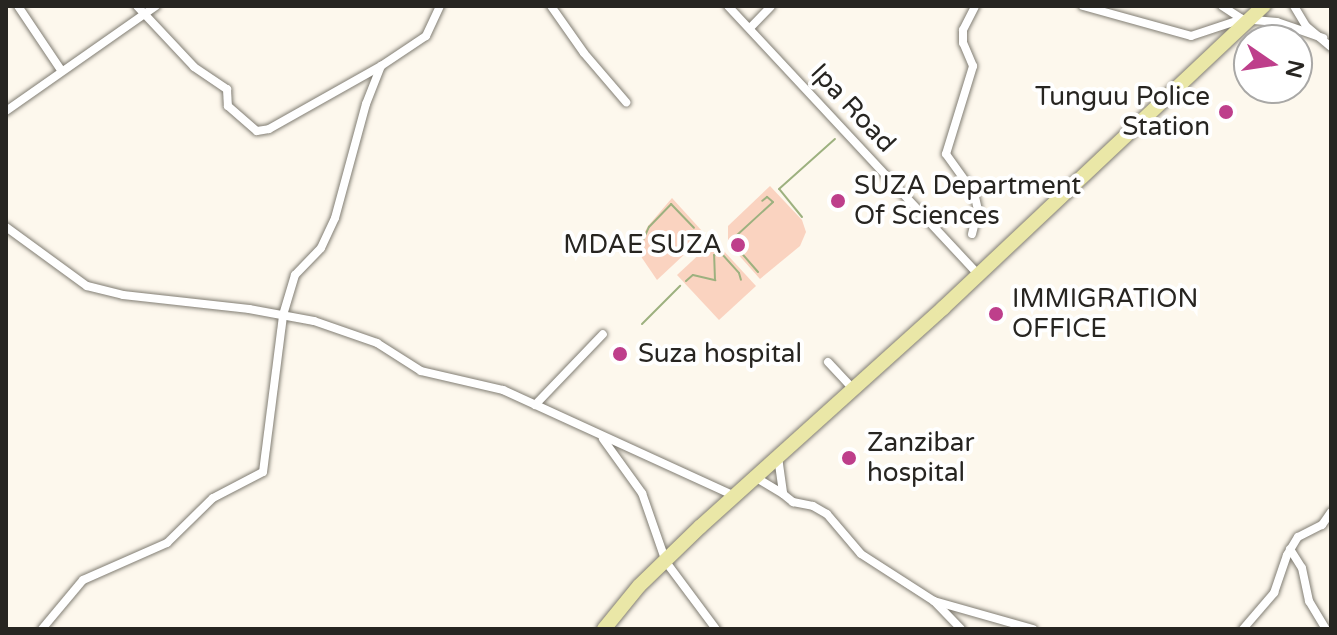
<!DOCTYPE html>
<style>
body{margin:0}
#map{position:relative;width:1337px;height:635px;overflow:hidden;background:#fdf8ed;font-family:"Varela Round",sans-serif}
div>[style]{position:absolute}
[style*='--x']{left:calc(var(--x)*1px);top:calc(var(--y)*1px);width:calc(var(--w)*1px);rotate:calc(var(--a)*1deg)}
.green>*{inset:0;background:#fad3c0}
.stream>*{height:2px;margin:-1px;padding:0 1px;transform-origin:1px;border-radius:1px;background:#9db17f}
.roads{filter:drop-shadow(0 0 2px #817d73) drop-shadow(0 0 2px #817d73)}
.street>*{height:8px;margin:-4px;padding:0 4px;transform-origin:4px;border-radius:4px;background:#fff}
.primary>*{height:14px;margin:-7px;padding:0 7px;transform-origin:7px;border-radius:7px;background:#eae7a7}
.dots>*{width:22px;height:22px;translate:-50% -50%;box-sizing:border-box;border:4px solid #fff;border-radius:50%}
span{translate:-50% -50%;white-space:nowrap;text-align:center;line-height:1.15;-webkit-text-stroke:8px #fff;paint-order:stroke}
.poi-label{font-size:26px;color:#272521}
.right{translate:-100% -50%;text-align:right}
.left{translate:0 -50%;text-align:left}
.street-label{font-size:26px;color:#272521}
.frame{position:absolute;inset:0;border:8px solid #272521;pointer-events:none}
.north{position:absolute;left:1233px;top:24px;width:80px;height:80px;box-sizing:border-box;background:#fff;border:2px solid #a9a8a6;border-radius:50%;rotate:103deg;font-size:22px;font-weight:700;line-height:32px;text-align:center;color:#272521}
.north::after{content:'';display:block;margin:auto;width:28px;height:36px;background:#be3f8b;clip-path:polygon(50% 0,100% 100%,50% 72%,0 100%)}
</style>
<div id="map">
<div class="green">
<i style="clip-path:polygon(770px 186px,802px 220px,806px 232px,800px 246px,760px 279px,728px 243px,728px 226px)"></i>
<i style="clip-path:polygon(672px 198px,702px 231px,703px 237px,657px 280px,642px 258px,638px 245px,648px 226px)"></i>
<i style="clip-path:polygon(706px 248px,722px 249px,756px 286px,719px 320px,677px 275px)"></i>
</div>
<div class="stream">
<i style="--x:802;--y:217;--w:36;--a:-129"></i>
<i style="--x:779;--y:189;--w:75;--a:-41.8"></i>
<i style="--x:640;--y:247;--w:22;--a:-66"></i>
<i style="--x:649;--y:227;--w:32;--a:-46"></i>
<i style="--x:671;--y:204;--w:33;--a:46"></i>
<i style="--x:758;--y:272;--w:35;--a:-131"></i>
<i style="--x:735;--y:246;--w:10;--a:-84"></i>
<i style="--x:736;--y:236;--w:50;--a:-42.6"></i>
<i style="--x:773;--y:202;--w:8;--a:-140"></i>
<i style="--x:767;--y:197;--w:6;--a:141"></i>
<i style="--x:686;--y:281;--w:9;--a:-41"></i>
<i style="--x:693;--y:275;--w:23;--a:13"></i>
<i style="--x:715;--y:280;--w:25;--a:-92"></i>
<i style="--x:714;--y:255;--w:4;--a:-14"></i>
<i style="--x:718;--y:254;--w:4;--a:0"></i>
<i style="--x:722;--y:254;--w:25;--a:48"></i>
<i style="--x:739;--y:273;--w:7;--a:74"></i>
<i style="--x:642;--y:324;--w:54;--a:-45"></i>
</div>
<div class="roads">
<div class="street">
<i style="--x:18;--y:6;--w:77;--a:56.1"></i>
<i style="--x:137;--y:6;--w:83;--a:46.9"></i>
<i style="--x:194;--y:67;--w:40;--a:34"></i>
<i style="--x:227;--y:89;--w:17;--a:87"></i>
<i style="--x:228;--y:106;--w:38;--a:41"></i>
<i style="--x:257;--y:131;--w:12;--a:-9"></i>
<i style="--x:269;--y:129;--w:129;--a:-29.4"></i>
<i style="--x:551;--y:6;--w:57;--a:54.9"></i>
<i style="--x:584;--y:53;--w:65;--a:49.4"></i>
<i style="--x:728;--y:6;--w:367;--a:47"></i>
<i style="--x:1083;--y:6;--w:112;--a:15.5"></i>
<i style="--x:1191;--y:36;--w:54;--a:-18.4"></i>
<i style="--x:1242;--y:19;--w:35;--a:5"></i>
<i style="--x:1277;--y:22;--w:49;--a:19.2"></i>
<i style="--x:1222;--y:6;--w:24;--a:33"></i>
<i style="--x:1294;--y:6;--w:23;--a:59"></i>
<i style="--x:1306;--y:26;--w:33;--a:40"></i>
<i style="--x:750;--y:28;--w:30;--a:-46"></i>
<i style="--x:6;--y:111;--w:183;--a:-35"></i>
<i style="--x:6;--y:227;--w:100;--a:36.1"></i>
<i style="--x:87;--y:286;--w:37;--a:14"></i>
<i style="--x:123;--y:295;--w:127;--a:6.3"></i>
<i style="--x:249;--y:309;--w:66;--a:10.5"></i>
<i style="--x:314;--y:321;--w:67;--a:19.2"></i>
<i style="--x:377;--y:343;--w:52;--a:32.5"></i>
<i style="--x:421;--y:371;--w:84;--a:13"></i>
<i style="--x:503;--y:390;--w:254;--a:24.6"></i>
<i style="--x:972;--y:234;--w:25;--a:-76"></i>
<i style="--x:978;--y:210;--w:17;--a:-103"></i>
<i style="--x:974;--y:193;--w:48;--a:-125.7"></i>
<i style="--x:946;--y:154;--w:92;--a:-72.9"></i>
<i style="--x:973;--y:66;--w:25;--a:-113"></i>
<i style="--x:963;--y:43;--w:13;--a:-90"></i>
<i style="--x:963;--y:30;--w:27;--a:-63"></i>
<i style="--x:828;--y:362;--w:37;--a:47"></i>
<i style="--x:535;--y:405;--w:98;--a:-46.2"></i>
<i style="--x:603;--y:439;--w:67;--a:54.2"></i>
<i style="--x:642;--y:493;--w:73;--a:70.8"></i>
<i style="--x:666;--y:562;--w:84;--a:53.3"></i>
<i style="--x:778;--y:457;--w:37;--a:82"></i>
<i style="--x:783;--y:494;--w:13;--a:39"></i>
<i style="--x:793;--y:502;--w:20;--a:11"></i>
<i style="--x:813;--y:506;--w:16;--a:30"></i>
<i style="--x:827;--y:514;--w:52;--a:49.6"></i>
<i style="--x:861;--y:554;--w:87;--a:32.8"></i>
<i style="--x:934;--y:601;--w:103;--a:15.8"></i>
<i style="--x:755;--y:477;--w:33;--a:31"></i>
<i style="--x:1290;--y:549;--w:22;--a:58"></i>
<i style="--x:1302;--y:568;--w:34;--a:78"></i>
<i style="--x:1309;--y:601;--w:33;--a:59"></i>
<i style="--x:934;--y:601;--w:39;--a:46"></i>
<i style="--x:42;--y:629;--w:64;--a:-50.1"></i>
<i style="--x:83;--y:580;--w:92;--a:-23.8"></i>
<i style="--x:167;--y:543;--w:64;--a:-44.4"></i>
<i style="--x:213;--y:498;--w:56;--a:-27.5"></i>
<i style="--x:263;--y:472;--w:158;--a:-82.7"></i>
<i style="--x:283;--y:315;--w:42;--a:-73.3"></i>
<i style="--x:295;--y:275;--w:37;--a:-46"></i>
<i style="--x:321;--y:248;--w:33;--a:-65"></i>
<i style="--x:335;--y:218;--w:118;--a:-74.8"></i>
<i style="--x:366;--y:104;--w:41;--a:-68.5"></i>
<i style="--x:381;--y:66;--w:54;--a:-33.7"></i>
<i style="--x:426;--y:36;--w:33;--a:-65"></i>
<i style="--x:1243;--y:629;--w:48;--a:-49.3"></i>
<i style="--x:1274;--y:593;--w:40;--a:-71.1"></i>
<i style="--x:1287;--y:555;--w:21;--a:-59"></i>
<i style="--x:1298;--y:537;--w:27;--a:-27"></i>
<i style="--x:1322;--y:525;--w:16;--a:-55"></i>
</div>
<div class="primary">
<i style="--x:604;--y:629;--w:55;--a:-50.9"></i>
<i style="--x:639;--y:586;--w:86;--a:-44.1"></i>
<i style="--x:701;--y:526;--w:326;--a:-42"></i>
<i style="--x:943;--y:308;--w:441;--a:-43.3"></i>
</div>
</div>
<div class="dots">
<i style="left:1226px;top:112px;background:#be3f8b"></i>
<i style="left:838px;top:201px;background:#be3f8b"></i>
<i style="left:738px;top:245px;background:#be3f8b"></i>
<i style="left:996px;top:314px;background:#be3f8b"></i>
<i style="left:620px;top:354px;background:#be3f8b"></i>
<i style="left:849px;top:458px;background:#be3f8b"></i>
</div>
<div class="poi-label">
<span class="right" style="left:1210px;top:112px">Tunguu Police<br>Station</span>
<span class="left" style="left:854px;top:201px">SUZA Department<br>Of Sciences</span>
<span class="right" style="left:722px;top:245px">MDAE SUZA</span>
<span class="left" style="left:1012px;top:314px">IMMIGRATION<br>OFFICE</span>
<span class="left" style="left:638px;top:354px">Suza hospital</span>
<span class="left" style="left:867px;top:458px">Zanzibar<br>hospital</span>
</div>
<div class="street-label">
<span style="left:853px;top:108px;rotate:47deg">Ipa Road</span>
</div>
<div class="frame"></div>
<div class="north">N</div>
</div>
